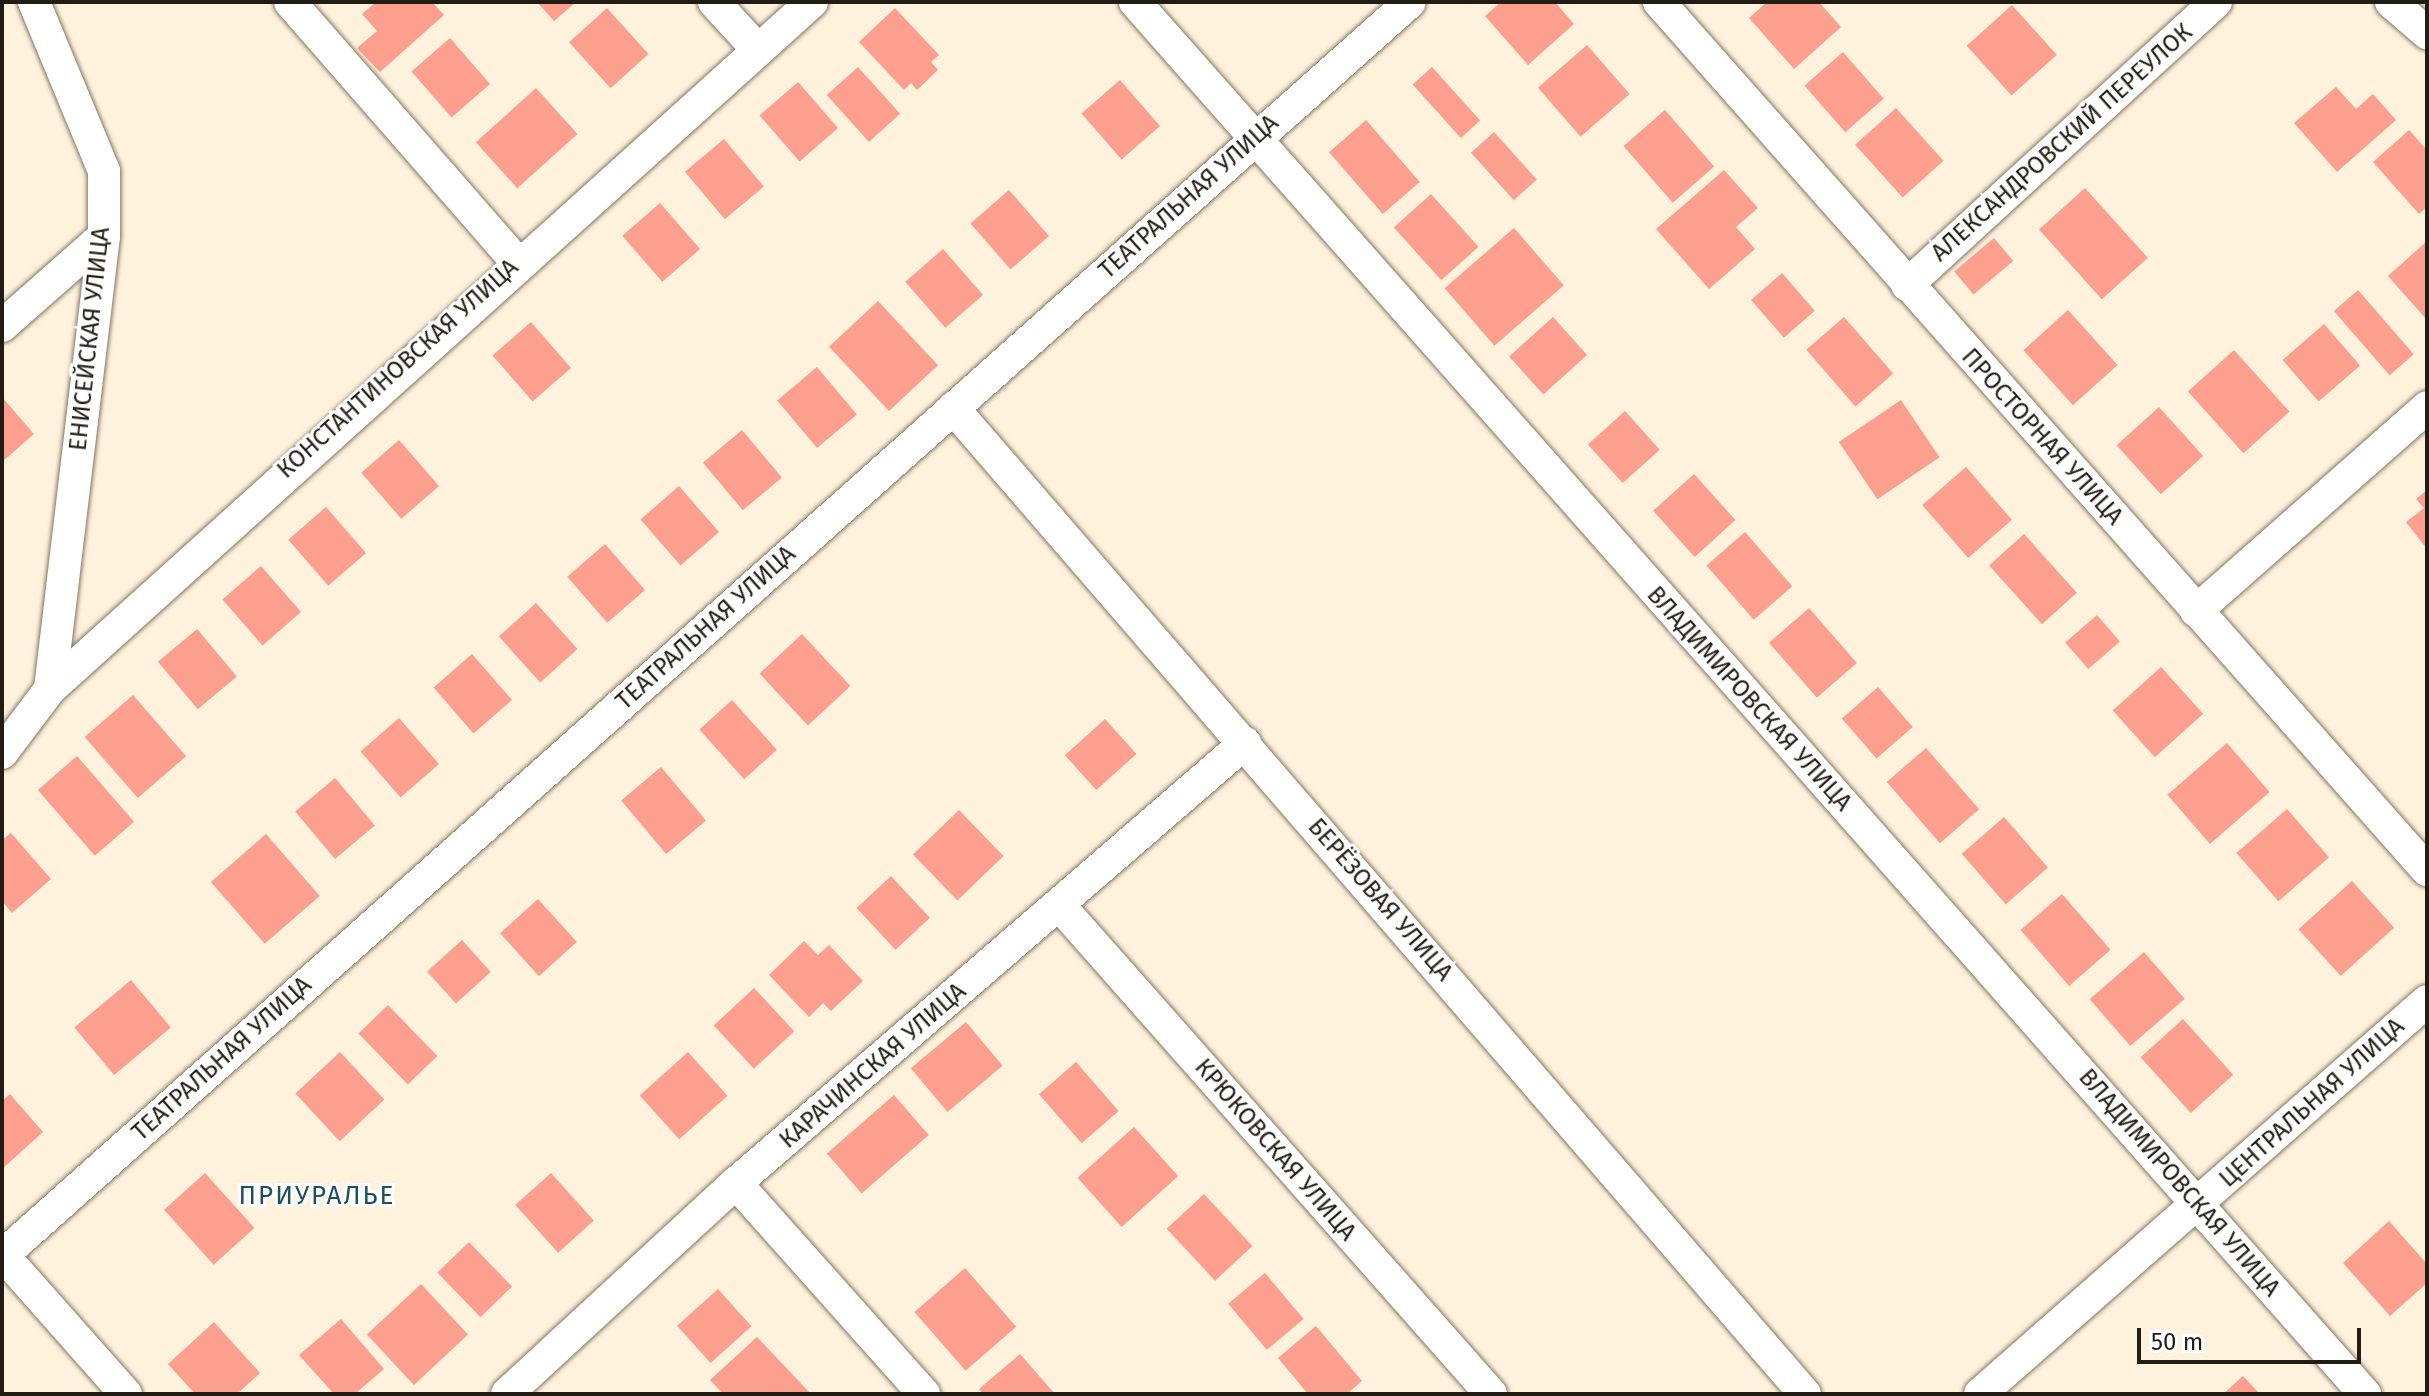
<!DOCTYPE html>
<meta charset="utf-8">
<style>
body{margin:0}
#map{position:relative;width:2429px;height:1396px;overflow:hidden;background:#fff2dc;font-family:"Fira Sans",sans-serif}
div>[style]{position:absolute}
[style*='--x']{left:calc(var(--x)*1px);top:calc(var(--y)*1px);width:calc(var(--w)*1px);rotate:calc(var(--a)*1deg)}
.building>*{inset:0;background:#fd9f8e;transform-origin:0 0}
.roads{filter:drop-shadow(0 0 2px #827764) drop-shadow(0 0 2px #827764)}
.street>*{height:32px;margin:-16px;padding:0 16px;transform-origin:16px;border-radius:16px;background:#fff}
span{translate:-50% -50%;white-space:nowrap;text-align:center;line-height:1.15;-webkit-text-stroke:6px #fff;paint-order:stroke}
.street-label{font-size:24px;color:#211c14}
.neighbourhood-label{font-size:26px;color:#1c4f5f;letter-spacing:2px}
.frame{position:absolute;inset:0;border:4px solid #211c14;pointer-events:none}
.scale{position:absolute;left:2137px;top:1328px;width:224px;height:36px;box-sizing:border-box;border:4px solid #211c14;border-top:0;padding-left:10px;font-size:24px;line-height:28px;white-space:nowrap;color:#211c14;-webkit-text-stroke:6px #fff;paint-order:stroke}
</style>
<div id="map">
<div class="building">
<i style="clip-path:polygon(376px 2px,432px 2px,444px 15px,380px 72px,357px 48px,377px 31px,362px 14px)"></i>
<i style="clip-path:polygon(537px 2px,576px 2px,554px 21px)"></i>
<i style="clip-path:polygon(1501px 2px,1555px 2px,1574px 24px,1528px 65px,1485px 16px)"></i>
<i style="clip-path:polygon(1767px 2px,1819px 2px,1841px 27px,1794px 69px,1749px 18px)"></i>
<i style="left:2012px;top:5px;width:67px;height:61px;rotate:48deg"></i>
<i style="left:607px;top:8px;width:62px;height:51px;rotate:48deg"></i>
<i style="clip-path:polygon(895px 8px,939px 55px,931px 62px,938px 70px,917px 90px,911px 83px,904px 90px,859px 42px)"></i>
<i style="left:450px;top:38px;width:61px;height:51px;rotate:49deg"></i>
<i style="left:1587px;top:45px;width:65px;height:65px;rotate:49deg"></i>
<i style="left:1843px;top:52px;width:62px;height:51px;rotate:49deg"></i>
<i style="left:858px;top:67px;width:63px;height:42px;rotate:48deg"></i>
<i style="left:1432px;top:67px;width:72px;height:26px;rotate:48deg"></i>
<i style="left:1120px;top:80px;width:61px;height:51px;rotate:49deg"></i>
<i style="left:798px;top:82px;width:61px;height:51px;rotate:49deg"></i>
<i style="clip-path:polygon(2336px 87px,2356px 109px,2373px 94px,2396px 120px,2337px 172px,2294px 123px)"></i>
<i style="left:536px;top:88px;width:62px;height:81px;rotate:48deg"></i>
<i style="left:1896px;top:108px;width:71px;height:55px;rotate:48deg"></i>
<i style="left:1665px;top:110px;width:75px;height:55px;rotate:49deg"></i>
<i style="left:1366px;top:120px;width:82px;height:49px;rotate:49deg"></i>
<i style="clip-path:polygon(2409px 130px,2427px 150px,2427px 207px,2419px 214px,2373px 162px)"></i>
<i style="left:1494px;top:132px;width:64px;height:31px;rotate:48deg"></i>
<i style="left:724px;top:139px;width:62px;height:51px;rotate:50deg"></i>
<i style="clip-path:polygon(1724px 170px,1758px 208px,1736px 227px,1755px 249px,1709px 289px,1656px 229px)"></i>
<i style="left:2085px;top:188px;width:94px;height:62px;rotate:48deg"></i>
<i style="left:1009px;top:190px;width:61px;height:51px;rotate:49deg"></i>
<i style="left:1431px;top:194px;width:71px;height:50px;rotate:48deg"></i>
<i style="left:660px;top:203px;width:61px;height:50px;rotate:49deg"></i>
<i style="left:1514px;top:228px;width:76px;height:92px;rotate:49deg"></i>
<i style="left:1994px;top:238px;width:30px;height:52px;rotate:50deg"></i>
<i style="clip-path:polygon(2427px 241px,2427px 320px,2388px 276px)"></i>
<i style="left:943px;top:249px;width:61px;height:50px;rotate:49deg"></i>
<i style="left:1782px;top:273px;width:50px;height:41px;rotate:49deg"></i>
<i style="left:2358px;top:290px;width:85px;height:32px;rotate:49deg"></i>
<i style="left:878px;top:301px;width:88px;height:67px;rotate:47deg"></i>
<i style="left:2068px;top:310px;width:74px;height:60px;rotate:48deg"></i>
<i style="left:1553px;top:317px;width:51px;height:59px;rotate:48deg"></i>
<i style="left:1844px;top:317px;width:75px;height:50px;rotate:49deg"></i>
<i style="left:531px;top:322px;width:61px;height:51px;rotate:49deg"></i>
<i style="left:2324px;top:324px;width:55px;height:55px;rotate:49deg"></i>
<i style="left:2234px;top:350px;width:83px;height:62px;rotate:48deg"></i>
<i style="left:817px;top:367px;width:62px;height:52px;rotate:50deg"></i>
<i style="clip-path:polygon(2px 397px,34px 434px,2px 462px)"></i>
<i style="left:1901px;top:400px;width:69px;height:75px;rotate:56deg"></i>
<i style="left:2159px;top:407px;width:66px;height:57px;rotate:48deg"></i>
<i style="left:1625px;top:411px;width:52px;height:50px;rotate:48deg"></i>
<i style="left:742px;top:430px;width:62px;height:51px;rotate:50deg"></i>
<i style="left:399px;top:440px;width:61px;height:50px;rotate:49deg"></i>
<i style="left:1966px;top:467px;width:70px;height:58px;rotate:49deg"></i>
<i style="left:1694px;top:474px;width:62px;height:55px;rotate:48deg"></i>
<i style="left:679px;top:486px;width:61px;height:51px;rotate:49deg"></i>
<i style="clip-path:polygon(2427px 490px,2427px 549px,2406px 522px,2424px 508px,2416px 499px)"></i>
<i style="left:326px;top:507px;width:61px;height:50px;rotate:49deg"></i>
<i style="left:1745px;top:532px;width:72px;height:51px;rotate:49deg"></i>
<i style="left:2024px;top:534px;width:79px;height:47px;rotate:48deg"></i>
<i style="left:605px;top:544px;width:61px;height:50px;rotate:49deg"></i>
<i style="left:261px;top:566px;width:61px;height:51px;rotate:49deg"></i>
<i style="left:536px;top:603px;width:62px;height:50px;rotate:48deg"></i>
<i style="left:1809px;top:608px;width:73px;height:53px;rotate:49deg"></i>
<i style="left:2097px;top:615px;width:35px;height:42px;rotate:49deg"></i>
<i style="left:197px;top:629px;width:62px;height:51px;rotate:50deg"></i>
<i style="left:802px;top:634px;width:71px;height:58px;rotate:47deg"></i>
<i style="left:472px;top:654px;width:61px;height:51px;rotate:49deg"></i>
<i style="left:2161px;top:667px;width:63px;height:65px;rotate:48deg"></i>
<i style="left:1878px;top:687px;width:53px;height:48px;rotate:49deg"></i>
<i style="left:133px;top:695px;width:81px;height:64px;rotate:49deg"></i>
<i style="left:732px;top:700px;width:67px;height:44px;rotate:48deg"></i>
<i style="left:399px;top:718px;width:61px;height:51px;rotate:49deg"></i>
<i style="left:1105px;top:719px;width:47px;height:54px;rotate:48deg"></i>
<i style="left:2227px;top:743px;width:65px;height:79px;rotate:49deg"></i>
<i style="left:1926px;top:748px;width:81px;height:52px;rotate:49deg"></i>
<i style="left:77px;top:756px;width:87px;height:52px;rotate:49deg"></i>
<i style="left:661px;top:767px;width:70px;height:52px;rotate:50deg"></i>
<i style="left:335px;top:778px;width:62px;height:52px;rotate:50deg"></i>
<i style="left:2287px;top:809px;width:64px;height:67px;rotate:49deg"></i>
<i style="left:959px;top:810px;width:64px;height:64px;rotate:46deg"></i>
<i style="left:2004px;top:817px;width:67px;height:56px;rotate:49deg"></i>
<i style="clip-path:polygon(11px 833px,51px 879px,12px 913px,2px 901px,2px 840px)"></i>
<i style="left:266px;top:834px;width:82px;height:73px;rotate:49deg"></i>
<i style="left:891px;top:876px;width:57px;height:47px;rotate:47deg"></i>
<i style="left:2352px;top:881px;width:63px;height:72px;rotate:48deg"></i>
<i style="left:2062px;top:894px;width:74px;height:55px;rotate:49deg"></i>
<i style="left:538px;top:899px;width:58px;height:51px;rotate:48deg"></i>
<i style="left:462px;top:940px;width:43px;height:47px;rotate:48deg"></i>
<i style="clip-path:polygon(804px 941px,818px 955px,829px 945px,863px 981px,831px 1011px,823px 1003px,809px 1017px,769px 975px)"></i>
<i style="left:2144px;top:952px;width:62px;height:72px;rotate:49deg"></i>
<i style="left:131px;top:980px;width:62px;height:74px;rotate:50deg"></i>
<i style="left:754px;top:988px;width:59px;height:55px;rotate:47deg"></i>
<i style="left:388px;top:1005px;width:71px;height:41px;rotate:46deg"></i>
<i style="left:2183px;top:1019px;width:75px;height:57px;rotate:48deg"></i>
<i style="left:966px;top:1022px;width:57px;height:72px;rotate:50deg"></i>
<i style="left:340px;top:1052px;width:65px;height:61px;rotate:47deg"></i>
<i style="left:688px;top:1052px;width:59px;height:65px;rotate:48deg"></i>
<i style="left:1076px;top:1062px;width:65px;height:49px;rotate:49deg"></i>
<i style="clip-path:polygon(10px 1094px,43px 1132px,2px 1169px,2px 1101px)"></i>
<i style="left:894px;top:1095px;width:53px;height:89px;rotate:49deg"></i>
<i style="left:1134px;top:1127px;width:66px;height:76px;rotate:48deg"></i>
<i style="left:205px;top:1173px;width:74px;height:55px;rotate:48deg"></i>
<i style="left:551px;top:1173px;width:64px;height:48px;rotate:48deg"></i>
<i style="left:1204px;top:1194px;width:71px;height:51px;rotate:47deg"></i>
<i style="clip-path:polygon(2389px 1221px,2427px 1264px,2427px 1283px,2390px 1316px,2343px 1263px)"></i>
<i style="left:469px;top:1242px;width:62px;height:44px;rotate:46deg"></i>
<i style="left:965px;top:1268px;width:78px;height:67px;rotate:49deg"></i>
<i style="left:1265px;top:1273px;width:60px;height:48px;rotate:50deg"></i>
<i style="left:421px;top:1284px;width:69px;height:74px;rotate:47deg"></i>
<i style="left:718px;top:1289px;width:50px;height:55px;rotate:48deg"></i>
<i style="clip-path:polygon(341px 1319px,384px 1369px,355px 1394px,334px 1394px,299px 1355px)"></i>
<i style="clip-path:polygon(214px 1322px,260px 1373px,237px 1394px,195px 1394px,168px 1364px)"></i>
<i style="clip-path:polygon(1316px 1326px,1362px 1381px,1347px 1394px,1308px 1394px,1278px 1358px)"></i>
<i style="clip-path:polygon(757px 1337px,811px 1394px,723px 1394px,710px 1380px)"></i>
<i style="clip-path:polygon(1020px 1354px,1055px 1394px,983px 1394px,979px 1389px)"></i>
<i style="clip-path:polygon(2243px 1376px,2260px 1394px,2223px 1394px)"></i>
</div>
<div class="roads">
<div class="street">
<i style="--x:34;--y:2;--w:183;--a:67.5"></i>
<i style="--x:104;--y:171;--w:65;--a:90"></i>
<i style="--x:104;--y:236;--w:456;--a:96.8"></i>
<i style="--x:290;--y:2;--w:344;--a:48.9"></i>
<i style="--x:714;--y:2;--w:65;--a:47.5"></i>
<i style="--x:1135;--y:2;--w:1858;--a:48.54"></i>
<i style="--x:1659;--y:2;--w:1159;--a:48.5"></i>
<i style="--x:2391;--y:2;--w:48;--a:40.7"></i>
<i style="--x:1907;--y:285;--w:419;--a:-42.5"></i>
<i style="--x:2;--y:326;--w:136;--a:-41.4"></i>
<i style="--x:953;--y:408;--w:1303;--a:49.17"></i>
<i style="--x:2196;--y:611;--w:308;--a:-41.4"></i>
<i style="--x:2;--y:753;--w:80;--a:-53.1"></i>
<i style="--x:50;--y:689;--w:1026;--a:-42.04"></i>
<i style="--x:1060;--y:906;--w:651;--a:48.55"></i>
<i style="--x:736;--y:1183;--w:283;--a:48.3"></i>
<i style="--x:2;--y:1254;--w:187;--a:48.5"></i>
<i style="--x:2;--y:1256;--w:1885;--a:-41.69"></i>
<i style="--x:507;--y:1394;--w:311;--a:-42.7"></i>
<i style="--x:736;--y:1183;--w:673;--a:-40.84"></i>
<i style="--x:1980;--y:1394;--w:595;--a:-41.32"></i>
</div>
</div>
<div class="street-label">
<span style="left:2062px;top:143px;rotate:-42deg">АЛЕКСАНДРОВСКИЙ ПЕРЕУЛОК</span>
<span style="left:1189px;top:197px;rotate:-42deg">ТЕАТРАЛЬНАЯ УЛИЦА</span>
<span style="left:90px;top:339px;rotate:-84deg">ЕНИСЕЙСКАЯ УЛИЦА</span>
<span style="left:398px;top:369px;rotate:-42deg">КОНСТАНТИНОВСКАЯ УЛИЦА</span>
<span style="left:2042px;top:437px;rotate:48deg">ПРОСТОРНАЯ УЛИЦА</span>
<span style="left:706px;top:628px;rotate:-42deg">ТЕАТРАЛЬНАЯ УЛИЦА</span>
<span style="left:1749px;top:699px;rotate:48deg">ВЛАДИМИРОВСКАЯ УЛИЦА</span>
<span style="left:1380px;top:900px;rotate:49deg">БЕРЁЗОВАЯ УЛИЦА</span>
<span style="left:222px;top:1059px;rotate:-42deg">ТЕАТРАЛЬНАЯ УЛИЦА</span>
<span style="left:873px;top:1066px;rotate:-41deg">КАРАЧИНСКАЯ УЛИЦА</span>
<span style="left:2312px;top:1103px;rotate:-42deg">ЦЕНТРАЛЬНАЯ УЛИЦА</span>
<span style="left:1275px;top:1150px;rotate:49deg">КРЮКОВСКАЯ УЛИЦА</span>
<span style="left:2179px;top:1183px;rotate:49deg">ВЛАДИМИРОВСКАЯ УЛИЦА</span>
</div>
<div class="neighbourhood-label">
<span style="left:317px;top:1196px">ПРИУРАЛЬЕ</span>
</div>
<div class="frame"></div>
<div class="scale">50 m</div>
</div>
